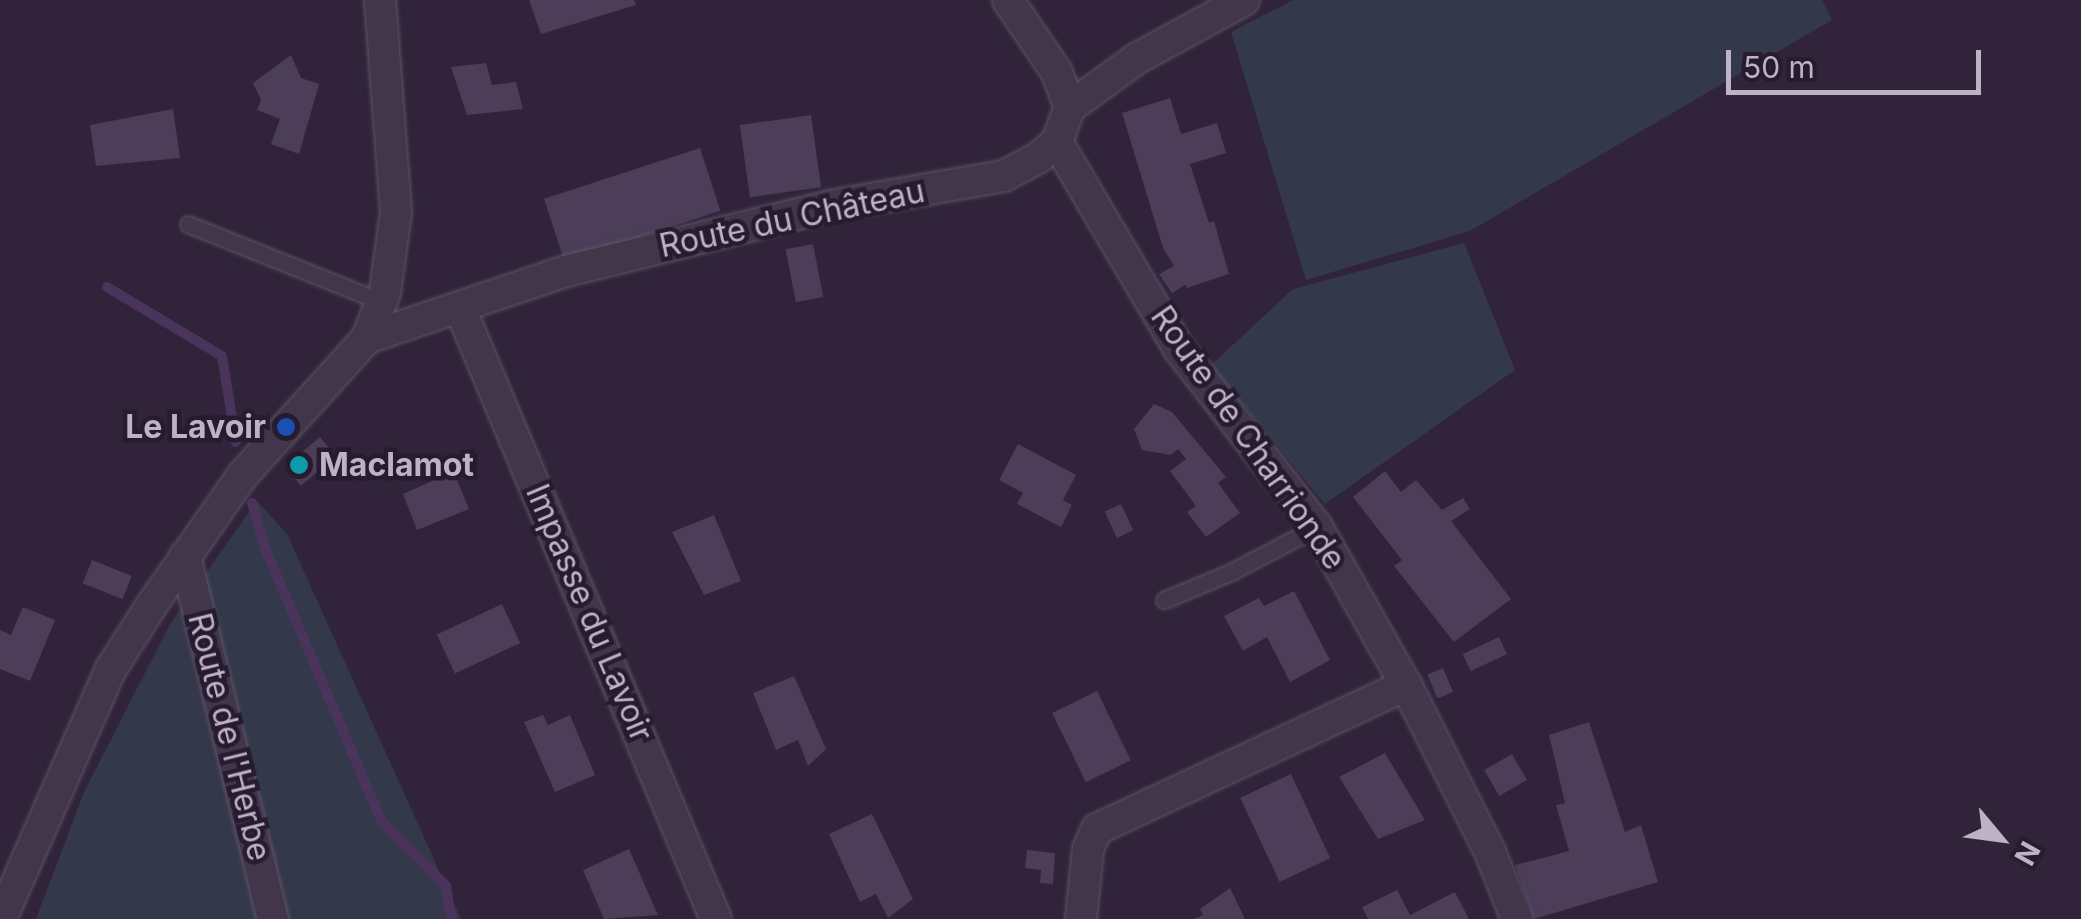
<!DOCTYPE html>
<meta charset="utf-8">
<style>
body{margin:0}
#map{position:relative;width:2081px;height:919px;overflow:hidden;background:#30233a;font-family:Inter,sans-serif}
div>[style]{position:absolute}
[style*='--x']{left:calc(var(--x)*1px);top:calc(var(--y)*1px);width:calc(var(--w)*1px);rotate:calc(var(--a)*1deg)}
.green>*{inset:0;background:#33384b}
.stream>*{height:10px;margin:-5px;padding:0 5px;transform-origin:5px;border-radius:5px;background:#4a345c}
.building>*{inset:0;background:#4c3d58;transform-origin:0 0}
.roads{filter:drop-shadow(0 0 2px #5d5265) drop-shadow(0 0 2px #5d5265)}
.lane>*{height:15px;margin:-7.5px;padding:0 7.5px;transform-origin:7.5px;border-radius:7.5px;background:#42364a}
.street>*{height:30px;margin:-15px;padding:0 15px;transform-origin:15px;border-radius:15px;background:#42364a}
.dots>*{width:28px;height:28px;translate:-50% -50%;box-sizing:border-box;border:5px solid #271c2f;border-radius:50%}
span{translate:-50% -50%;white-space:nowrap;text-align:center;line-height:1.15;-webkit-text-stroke:9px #271c2f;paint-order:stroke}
.street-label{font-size:32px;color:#beb2c6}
.poi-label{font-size:32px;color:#beb2c6;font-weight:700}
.right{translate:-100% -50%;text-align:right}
.left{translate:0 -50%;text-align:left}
.north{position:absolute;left:1951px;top:789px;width:100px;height:100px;-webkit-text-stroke:8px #271c2f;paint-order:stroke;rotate:119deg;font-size:28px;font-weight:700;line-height:40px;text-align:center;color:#beb2c6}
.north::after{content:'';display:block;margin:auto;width:35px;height:45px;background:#beb2c6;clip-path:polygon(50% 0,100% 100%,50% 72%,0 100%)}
.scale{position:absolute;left:1726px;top:50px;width:255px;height:45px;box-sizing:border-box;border:5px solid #beb2c6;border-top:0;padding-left:12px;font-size:30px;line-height:35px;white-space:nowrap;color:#beb2c6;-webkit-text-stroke:8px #271c2f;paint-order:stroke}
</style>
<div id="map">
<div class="green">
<i style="clip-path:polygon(1293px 0,1822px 0,1832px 20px,1470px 231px,1306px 280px,1231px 32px)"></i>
<i style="clip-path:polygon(1464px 243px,1515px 370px,1325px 504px,1211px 365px,1293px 289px)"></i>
<i style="clip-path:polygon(257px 501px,287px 534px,461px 919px,36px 919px,84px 792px,170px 624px)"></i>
</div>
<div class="stream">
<i style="--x:107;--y:287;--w:134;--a:31"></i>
<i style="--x:222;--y:356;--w:87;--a:80.8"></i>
<i style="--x:252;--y:503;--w:47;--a:73.9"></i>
<i style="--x:265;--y:548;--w:298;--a:66.9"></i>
<i style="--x:382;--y:822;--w:91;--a:45"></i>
<i style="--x:446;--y:886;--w:33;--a:81"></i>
</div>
<div class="building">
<i style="clip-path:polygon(529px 0,634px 0,636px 5px,541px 34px)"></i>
<i style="clip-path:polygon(291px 55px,301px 78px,319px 84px,299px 154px,271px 144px,280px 119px,257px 110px,261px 100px,253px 83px)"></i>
<i style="clip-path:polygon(486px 63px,492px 85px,516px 82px,523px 109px,467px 115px,451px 67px)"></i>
<i style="clip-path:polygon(1170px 98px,1181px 134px,1217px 123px,1226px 153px,1190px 164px,1209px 223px,1214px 221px,1229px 274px,1187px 288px,1185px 285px,1172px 293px,1159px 274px,1174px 266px,1163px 248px,1122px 113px)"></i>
<i style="clip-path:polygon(173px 109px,180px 158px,96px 166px,90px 125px)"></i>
<i style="left:811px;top:115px;width:73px;height:72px;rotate:82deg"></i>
<i style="left:700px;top:148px;width:66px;height:164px;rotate:72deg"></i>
<i style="left:813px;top:244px;width:54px;height:28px;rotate:79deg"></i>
<i style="clip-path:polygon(1154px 404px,1172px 412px,1226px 477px,1218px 483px,1240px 513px,1206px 537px,1187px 512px,1196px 506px,1170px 471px,1186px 459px,1178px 449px,1171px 455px,1142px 450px,1134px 429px)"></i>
<i style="left:320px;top:437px;width:25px;height:46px;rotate:50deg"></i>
<i style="clip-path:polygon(1018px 444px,1076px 475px,1063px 500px,1072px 505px,1061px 527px,1017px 504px,1023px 493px,999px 480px)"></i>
<i style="clip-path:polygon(451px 466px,469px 509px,417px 530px,403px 494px,432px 481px,430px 474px)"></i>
<i style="clip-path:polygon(1385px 471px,1401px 492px,1416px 480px,1442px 510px,1463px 498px,1470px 509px,1451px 521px,1511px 599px,1454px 642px,1394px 566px,1402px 560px,1353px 497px)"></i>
<i style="left:1121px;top:504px;width:29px;height:18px;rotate:65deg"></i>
<i style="clip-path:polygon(714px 515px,741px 581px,704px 595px,672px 532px)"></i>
<i style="left:92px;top:560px;width:43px;height:25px;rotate:22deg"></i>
<i style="clip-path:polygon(1294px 591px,1330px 660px,1290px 682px,1267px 637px,1243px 651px,1224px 616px,1259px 598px,1264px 606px)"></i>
<i style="left:502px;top:604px;width:43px;height:72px;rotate:65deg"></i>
<i style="clip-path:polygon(23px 607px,55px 620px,30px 681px,0 669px,0 630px,11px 635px)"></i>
<i style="left:1499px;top:637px;width:19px;height:40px;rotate:65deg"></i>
<i style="left:1443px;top:668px;width:26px;height:17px;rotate:67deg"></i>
<i style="clip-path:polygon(794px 676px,826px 749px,808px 766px,798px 740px,776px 750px,753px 693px)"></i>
<i style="left:1097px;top:691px;width:77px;height:50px;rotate:64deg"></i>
<i style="clip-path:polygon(543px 715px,548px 725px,570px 715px,595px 775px,555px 792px,524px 722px)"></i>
<i style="clip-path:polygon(1589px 722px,1625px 832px,1641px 825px,1658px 882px,1534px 919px,1515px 865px,1569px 851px,1556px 805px,1565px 803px,1549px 735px)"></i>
<i style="clip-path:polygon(1385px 753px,1425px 820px,1378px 839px,1339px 777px)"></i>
<i style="left:1512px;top:754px;width:30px;height:32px;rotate:60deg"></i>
<i style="left:1291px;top:774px;width:93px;height:56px;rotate:65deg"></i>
<i style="clip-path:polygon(872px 814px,913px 899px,888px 918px,876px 894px,860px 902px,829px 834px)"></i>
<i style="clip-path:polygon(629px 849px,658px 915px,604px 919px,583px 870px)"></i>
<i style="clip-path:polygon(1027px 850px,1055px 853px,1053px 884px,1040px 883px,1041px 870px,1025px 868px)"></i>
<i style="clip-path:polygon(1230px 888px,1245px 919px,1194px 919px,1203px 915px,1200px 909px)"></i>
<i style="clip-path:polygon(1397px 890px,1410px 915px,1455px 892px,1469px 919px,1368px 919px,1362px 907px)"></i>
</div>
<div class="roads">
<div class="lane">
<i style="--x:188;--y:224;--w:209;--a:21.9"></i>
<i style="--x:1164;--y:600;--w:73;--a:-22.7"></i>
<i style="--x:1231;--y:572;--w:97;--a:-27.6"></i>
</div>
<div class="street">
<i style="--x:1070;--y:107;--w:82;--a:-36"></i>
<i style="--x:1136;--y:59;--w:123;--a:-28.6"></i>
<i style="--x:1057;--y:142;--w:240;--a:59.5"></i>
<i style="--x:1179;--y:349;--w:225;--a:52.2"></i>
<i style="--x:1317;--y:527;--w:181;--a:60.6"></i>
<i style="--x:1406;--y:685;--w:187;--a:63.3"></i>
<i style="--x:1490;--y:852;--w:72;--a:68.1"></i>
<i style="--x:460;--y:308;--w:662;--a:67.27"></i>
<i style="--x:367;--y:338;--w:210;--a:-18.6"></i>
<i style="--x:566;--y:271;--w:272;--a:-13.8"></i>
<i style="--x:830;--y:206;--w:177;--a:-9.8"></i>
<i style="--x:1004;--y:176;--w:40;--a:-28"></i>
<i style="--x:1039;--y:157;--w:23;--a:-40"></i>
<i style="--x:1057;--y:142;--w:37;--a:-70"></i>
<i style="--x:1070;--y:107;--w:39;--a:-111"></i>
<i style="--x:1056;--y:71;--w:86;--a:-124.1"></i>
<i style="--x:185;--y:556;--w:374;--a:76.4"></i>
<i style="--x:1;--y:919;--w:273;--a:-66.3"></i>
<i style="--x:111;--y:669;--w:75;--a:-57.6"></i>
<i style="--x:151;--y:606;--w:159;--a:-55"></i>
<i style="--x:242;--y:476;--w:186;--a:-47.8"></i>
<i style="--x:367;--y:338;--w:48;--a:-68.2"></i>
<i style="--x:385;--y:293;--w:82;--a:-82.3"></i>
<i style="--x:396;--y:212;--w:213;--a:-94.3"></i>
<i style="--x:1081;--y:919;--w:70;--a:-84.3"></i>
<i style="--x:1088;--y:849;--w:22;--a:-66"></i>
<i style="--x:1097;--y:829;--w:341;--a:-25"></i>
</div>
</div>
<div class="dots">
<i style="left:286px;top:427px;background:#1a4fb4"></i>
<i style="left:299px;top:465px;background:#0f9aa8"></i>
</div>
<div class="street-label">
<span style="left:792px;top:219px;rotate:-12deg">Route du Château</span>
<span style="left:1248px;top:438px;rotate:55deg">Route de Charrionde</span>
<span style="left:589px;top:613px;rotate:67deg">Impasse du Lavoir</span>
<span style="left:229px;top:737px;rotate:76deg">Route de l'Herbe</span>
</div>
<div class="poi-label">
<span class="right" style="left:266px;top:427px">Le Lavoir</span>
<span class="left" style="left:319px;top:465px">Maclamot</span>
</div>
<div class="north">N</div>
<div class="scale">50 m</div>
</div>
